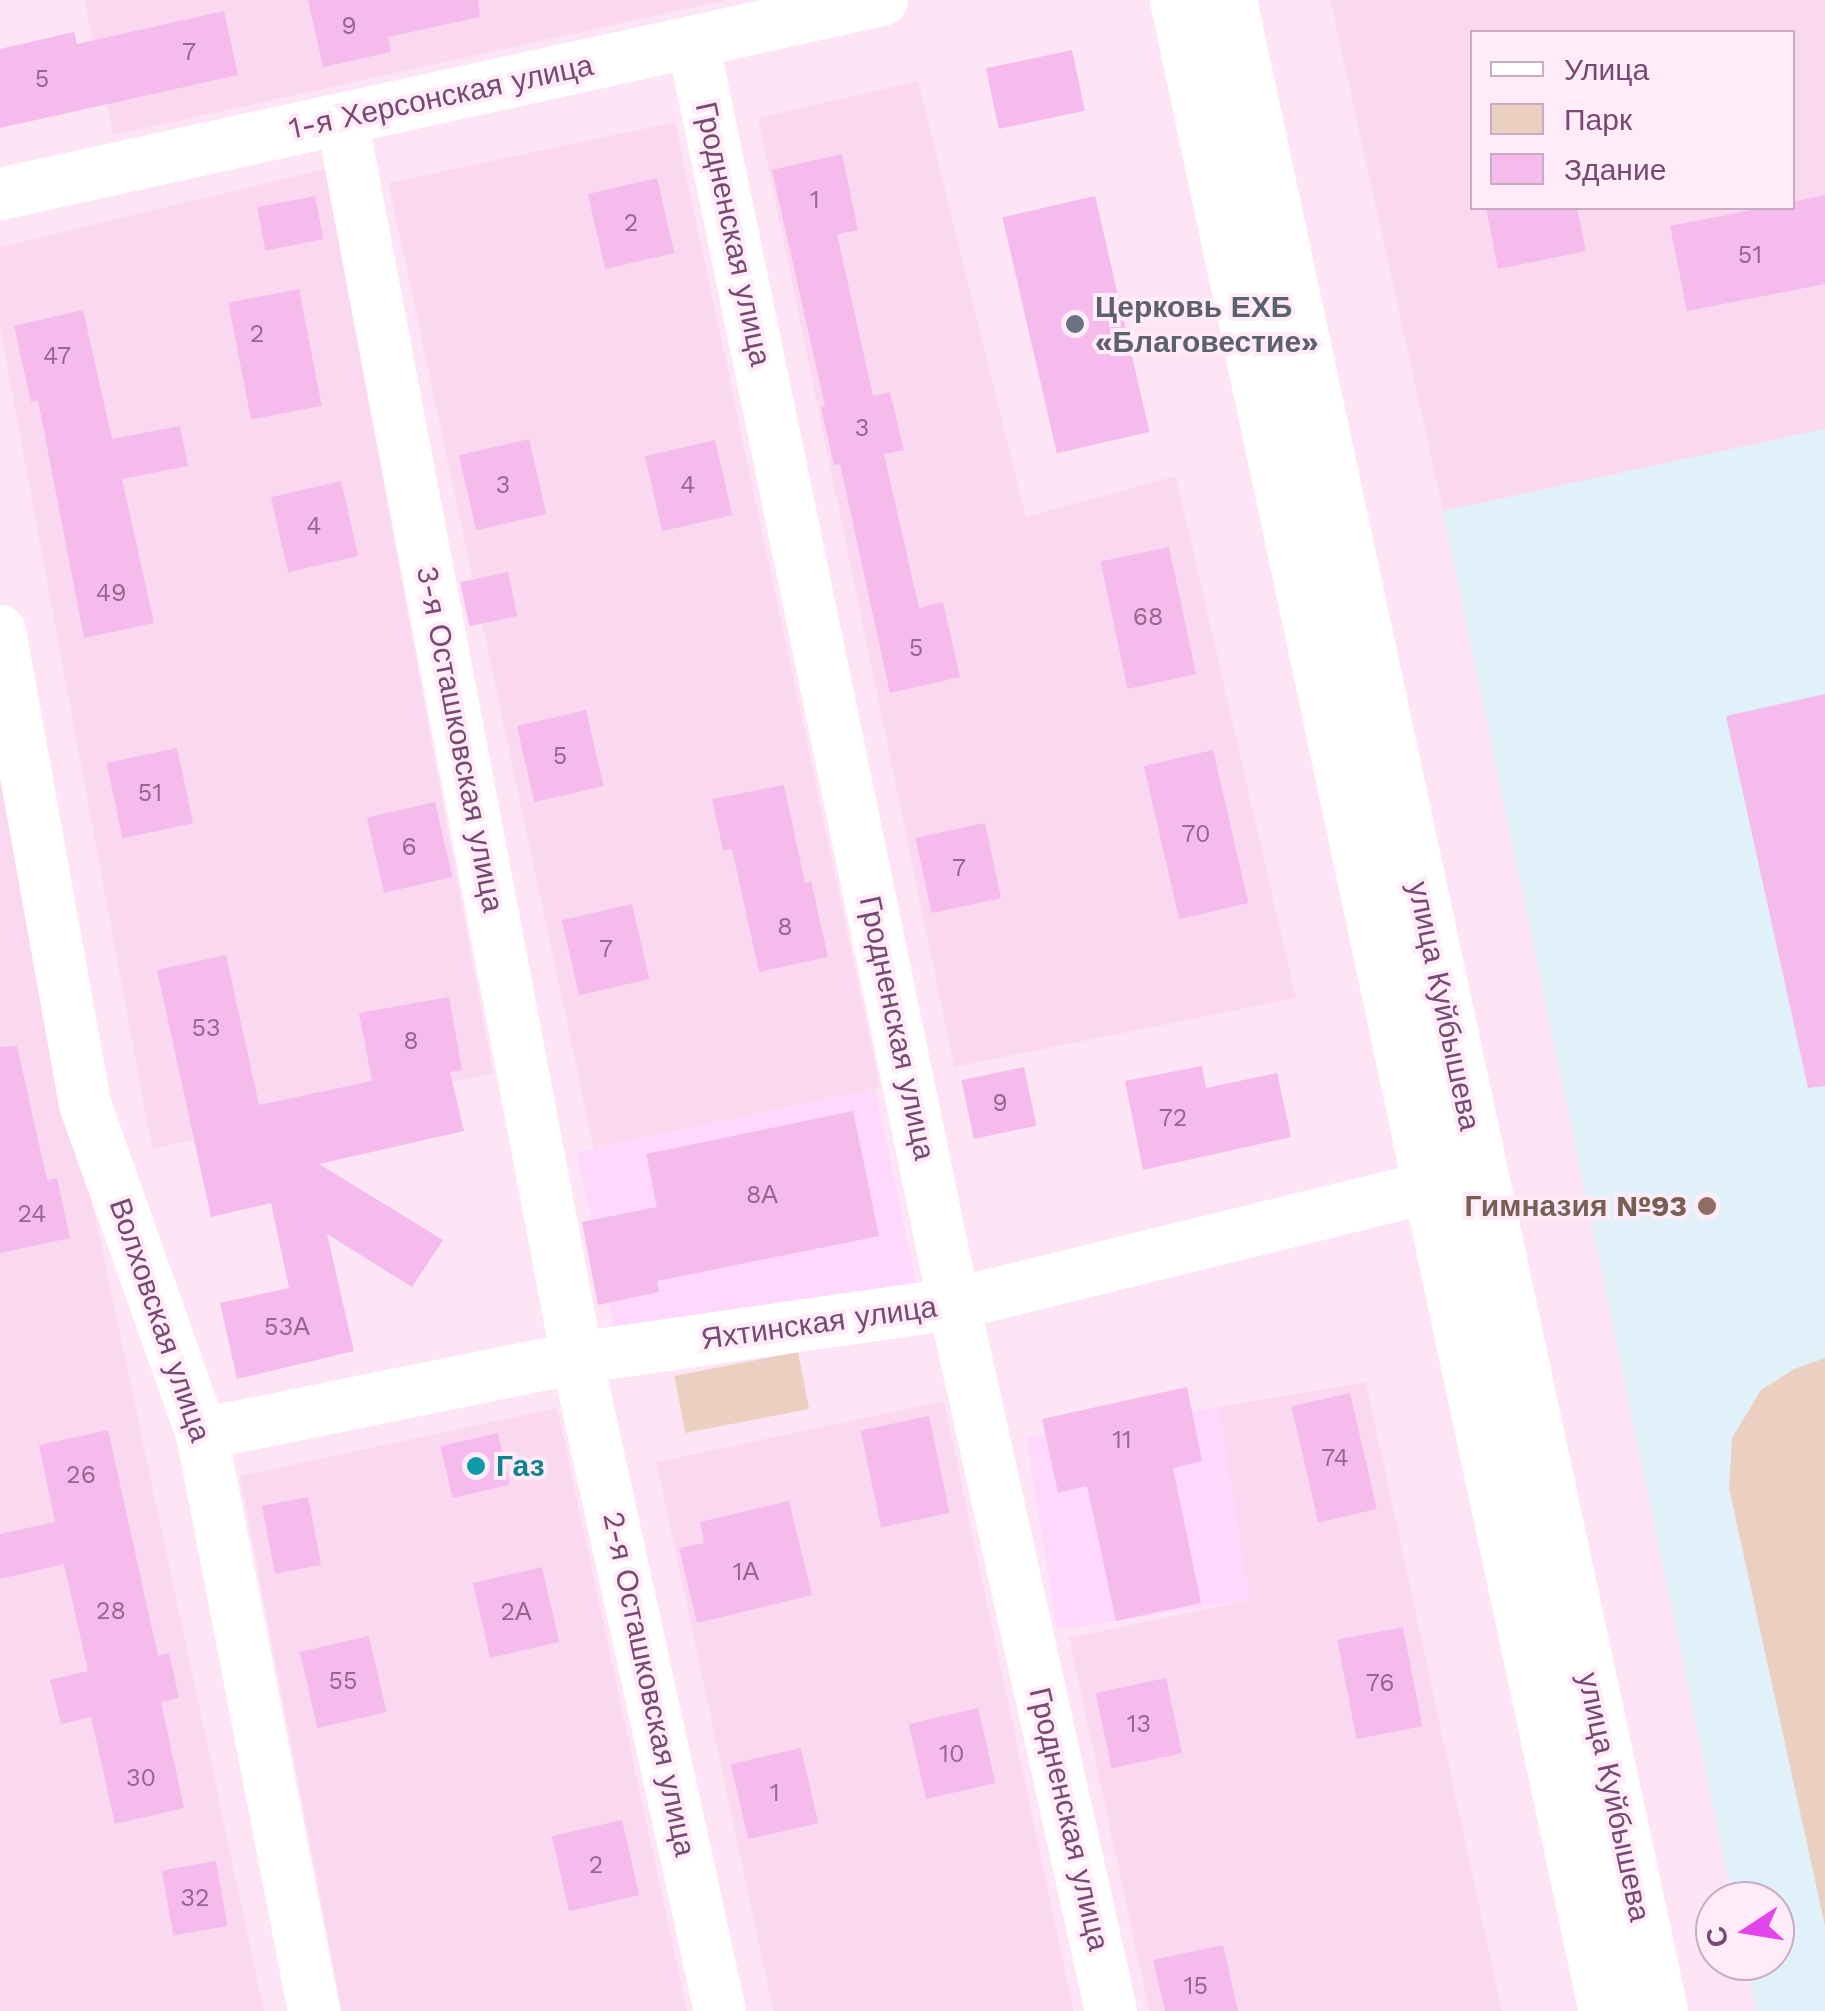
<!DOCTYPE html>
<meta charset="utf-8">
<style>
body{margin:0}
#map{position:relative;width:1825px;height:2011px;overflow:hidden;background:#fde5f5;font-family:"Work Sans",sans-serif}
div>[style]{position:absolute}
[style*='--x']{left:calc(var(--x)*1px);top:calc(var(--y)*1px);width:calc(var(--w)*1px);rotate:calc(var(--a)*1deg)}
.residential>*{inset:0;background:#fad9f0;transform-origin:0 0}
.commercial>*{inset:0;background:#fed8fd;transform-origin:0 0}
.education>*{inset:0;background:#e1f1f9}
.green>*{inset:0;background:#ebd0c2;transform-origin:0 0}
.building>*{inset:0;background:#f4bbec;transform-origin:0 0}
.street>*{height:52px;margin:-26px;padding:0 26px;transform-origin:26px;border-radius:26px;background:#fff}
.secondary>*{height:55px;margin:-27.5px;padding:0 27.5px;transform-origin:27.5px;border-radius:27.5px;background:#fff}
.dots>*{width:28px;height:28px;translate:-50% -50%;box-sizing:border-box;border:5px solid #ffecf8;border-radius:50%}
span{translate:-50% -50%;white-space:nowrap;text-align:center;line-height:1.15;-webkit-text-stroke:8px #ffecf8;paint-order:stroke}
.number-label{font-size:25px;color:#966691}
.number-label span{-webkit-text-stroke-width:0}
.street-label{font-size:30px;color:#774973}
.worship-label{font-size:30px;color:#5b616d;font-weight:700}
.left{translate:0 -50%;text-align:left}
.education-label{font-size:30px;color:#785e54;font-weight:700}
.right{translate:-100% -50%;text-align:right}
.culture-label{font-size:30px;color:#0d838f;font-weight:700}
.legend{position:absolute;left:1470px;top:30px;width:325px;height:180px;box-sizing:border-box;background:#ffecf8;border:2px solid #c9abc3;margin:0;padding:12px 18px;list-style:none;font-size:30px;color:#774973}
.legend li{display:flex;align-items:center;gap:20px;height:50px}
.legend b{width:50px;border:2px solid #c9abc3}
.north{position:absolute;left:1695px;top:1881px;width:100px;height:100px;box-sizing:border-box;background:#ffecf8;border:2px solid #c9abc3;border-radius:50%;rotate:258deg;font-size:28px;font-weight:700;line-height:40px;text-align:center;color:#774973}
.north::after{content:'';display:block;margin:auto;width:35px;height:45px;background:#e445eb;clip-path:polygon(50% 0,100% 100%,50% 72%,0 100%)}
</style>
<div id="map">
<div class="residential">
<i style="clip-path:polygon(84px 0,726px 0,113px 135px)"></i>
<i style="clip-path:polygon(evenodd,1330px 0,1825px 0,1825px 429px,1443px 511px,1330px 0,1472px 32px,1792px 32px,1792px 208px,1472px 208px,1472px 32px)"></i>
<i style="clip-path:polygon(918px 81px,1026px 517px,1176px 476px,1296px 998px,954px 1067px,758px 118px)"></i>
<i style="left:675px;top:122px;width:987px;height:293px;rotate:78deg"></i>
<i style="clip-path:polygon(325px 169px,493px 1073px,152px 1149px,0 328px,0 247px)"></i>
<i style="clip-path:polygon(0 769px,264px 2011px,0 2011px)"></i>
<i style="clip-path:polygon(1366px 1382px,1502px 2011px,1149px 2011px,1069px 1638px,1249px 1600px,1219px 1407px)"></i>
<i style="left:944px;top:1401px;width:624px;height:294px;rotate:78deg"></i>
<i style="clip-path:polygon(557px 1408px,687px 2011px,342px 2011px,240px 1476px)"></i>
</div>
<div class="commercial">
<i style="left:875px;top:1089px;width:202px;height:305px;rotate:78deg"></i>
<i style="left:1219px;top:1407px;width:195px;height:195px;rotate:81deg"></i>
</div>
<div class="education">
<i style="clip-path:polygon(1825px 429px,1825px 2011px,1756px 2011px,1746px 1961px,1775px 1961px,1775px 1901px,1733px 1901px,1443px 511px)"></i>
</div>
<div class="green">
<i style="left:798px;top:1352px;width:58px;height:126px;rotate:79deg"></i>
<i style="clip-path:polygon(1825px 1358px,1825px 1926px,1729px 1488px,1732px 1438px,1761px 1390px,1794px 1369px)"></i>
</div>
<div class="building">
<i style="clip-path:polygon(308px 0,478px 0,480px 17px,388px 37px,391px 52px,323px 67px)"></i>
<i style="clip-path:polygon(224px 11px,238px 75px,0 128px,0 49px,74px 32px,77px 44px)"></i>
<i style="left:1072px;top:50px;width:62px;height:88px;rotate:78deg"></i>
<i style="clip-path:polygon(842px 154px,858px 230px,837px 234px,873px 396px,890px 392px,904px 450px,884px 454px,919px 608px,943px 602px,960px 677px,890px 693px,840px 464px,834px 465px,821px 407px,825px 406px,772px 170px)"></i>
<i style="left:657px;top:178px;width:77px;height:71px;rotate:77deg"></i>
<i style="clip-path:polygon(1825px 195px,1825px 284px,1687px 311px,1670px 226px,1762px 208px,1792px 208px,1792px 202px)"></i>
<i style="left:315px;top:196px;width:44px;height:59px;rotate:79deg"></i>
<i style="left:1095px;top:196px;width:242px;height:95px;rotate:77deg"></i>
<i style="clip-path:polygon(1486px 208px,1577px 208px,1586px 251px,1498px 269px)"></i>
<i style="left:299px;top:289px;width:119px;height:72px;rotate:79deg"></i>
<i style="clip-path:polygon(83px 310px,112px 439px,180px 426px,188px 466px,122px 479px,154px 623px,84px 638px,38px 400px,31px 402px,14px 326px)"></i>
<i style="left:529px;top:439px;width:77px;height:72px;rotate:77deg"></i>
<i style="left:715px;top:440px;width:77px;height:72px;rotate:77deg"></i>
<i style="left:341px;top:481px;width:77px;height:72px;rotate:77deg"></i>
<i style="left:1169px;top:547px;width:130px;height:70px;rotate:78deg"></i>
<i style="left:508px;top:572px;width:45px;height:49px;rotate:78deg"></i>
<i style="clip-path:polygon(1825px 694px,1825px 1086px,1808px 1088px,1726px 716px)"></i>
<i style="left:586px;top:710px;width:78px;height:71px;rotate:77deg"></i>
<i style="left:177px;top:748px;width:77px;height:72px;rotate:78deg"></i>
<i style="left:1213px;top:750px;width:157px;height:71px;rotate:77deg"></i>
<i style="clip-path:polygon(784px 785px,805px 883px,811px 881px,828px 957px,759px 972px,732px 849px,723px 850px,712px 799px)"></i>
<i style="left:435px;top:802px;width:77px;height:70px;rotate:77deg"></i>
<i style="left:985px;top:823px;width:77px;height:71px;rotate:78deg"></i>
<i style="left:632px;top:904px;width:77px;height:72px;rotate:77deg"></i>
<i style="clip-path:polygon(226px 955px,259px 1105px,372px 1081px,359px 1013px,449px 997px,462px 1070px,450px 1072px,464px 1131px,319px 1164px,443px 1240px,412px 1287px,327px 1234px,354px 1351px,237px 1379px,220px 1303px,289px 1288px,271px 1203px,211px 1217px,157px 970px)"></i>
<i style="clip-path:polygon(17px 1046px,47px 1180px,57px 1178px,70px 1238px,0 1253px,0 1047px)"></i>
<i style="clip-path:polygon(1202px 1066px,1206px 1088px,1277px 1073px,1291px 1137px,1143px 1170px,1125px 1081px)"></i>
<i style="left:1024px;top:1067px;width:60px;height:64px;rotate:78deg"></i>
<i style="clip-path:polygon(853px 1111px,879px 1236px,657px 1281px,659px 1292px,598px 1305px,582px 1222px,657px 1207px,646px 1154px)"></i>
<i style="clip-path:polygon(1187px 1387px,1202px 1461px,1173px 1468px,1201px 1603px,1116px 1621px,1087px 1486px,1058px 1493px,1042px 1419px)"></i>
<i style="left:1350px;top:1393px;width:119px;height:60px;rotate:77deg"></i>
<i style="left:929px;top:1416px;width:99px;height:70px;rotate:78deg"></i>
<i style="clip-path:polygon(108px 1430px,158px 1656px,169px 1653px,179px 1698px,161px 1702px,184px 1808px,115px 1824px,91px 1717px,61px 1724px,50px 1680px,88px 1671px,64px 1564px,0 1579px,0 1534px,55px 1522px,39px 1445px)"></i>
<i style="left:498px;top:1433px;width:53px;height:59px;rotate:77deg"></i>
<i style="left:308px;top:1497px;width:69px;height:47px;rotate:79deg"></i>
<i style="clip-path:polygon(789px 1501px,812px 1595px,697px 1623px,679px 1548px,704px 1543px,700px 1522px)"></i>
<i style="left:542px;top:1567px;width:77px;height:71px;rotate:77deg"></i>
<i style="left:1403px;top:1627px;width:101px;height:67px;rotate:79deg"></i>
<i style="left:369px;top:1636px;width:78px;height:71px;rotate:77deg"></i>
<i style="left:1166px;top:1678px;width:77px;height:72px;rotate:78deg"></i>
<i style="left:978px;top:1708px;width:77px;height:71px;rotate:77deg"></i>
<i style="left:801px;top:1748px;width:77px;height:72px;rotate:77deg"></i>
<i style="left:622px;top:1820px;width:77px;height:72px;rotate:77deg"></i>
<i style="left:216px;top:1861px;width:66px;height:55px;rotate:80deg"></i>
<i style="clip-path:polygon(1223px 1945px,1238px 2011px,1165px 2011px,1153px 1960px)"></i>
</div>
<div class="street">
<i style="--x:693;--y:42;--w:1289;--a:78.32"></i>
<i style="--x:954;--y:1304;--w:724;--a:77.48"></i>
<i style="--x:342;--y:119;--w:1261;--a:79.26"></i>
<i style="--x:577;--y:1358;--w:668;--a:77.65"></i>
<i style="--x:0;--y:194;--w:903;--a:-12.4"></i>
<i style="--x:0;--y:631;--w:484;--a:79.8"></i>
<i style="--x:86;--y:1107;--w:347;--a:70.5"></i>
<i style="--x:202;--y:1434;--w:588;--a:79.02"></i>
<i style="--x:202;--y:1434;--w:383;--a:-11.5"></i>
<i style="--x:577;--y:1358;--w:381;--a:-8.2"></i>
<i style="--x:954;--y:1304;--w:490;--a:-13.8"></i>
</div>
<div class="secondary">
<i style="--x:1177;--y:0;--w:2056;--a:77.96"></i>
<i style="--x:1229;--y:0;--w:2057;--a:77.9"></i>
</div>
<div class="dots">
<i style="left:1075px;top:324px;background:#6b7280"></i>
<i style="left:1707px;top:1206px;background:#8d6e63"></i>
<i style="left:476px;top:1466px;background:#0f9aa8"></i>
</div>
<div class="number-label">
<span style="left:349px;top:26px">9</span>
<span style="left:189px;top:52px">7</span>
<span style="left:42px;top:79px">5</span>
<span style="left:815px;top:200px">1</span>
<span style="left:631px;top:223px">2</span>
<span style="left:1750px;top:255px">51</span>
<span style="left:257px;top:334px">2</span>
<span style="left:57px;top:356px">47</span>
<span style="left:862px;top:428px">3</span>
<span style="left:503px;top:485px">3</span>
<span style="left:688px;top:485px">4</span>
<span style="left:314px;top:526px">4</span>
<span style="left:111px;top:593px">49</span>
<span style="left:1148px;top:617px">68</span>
<span style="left:916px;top:648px">5</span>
<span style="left:560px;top:756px">5</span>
<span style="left:150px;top:793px">51</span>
<span style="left:1196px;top:834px">70</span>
<span style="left:409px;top:847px">6</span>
<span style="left:959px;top:868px">7</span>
<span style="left:785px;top:927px">8</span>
<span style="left:606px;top:949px">7</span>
<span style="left:206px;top:1028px">53</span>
<span style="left:411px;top:1041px">8</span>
<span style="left:1000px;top:1103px">9</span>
<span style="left:1173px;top:1118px">72</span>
<span style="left:762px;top:1195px">8А</span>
<span style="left:32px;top:1214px">24</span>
<span style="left:287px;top:1327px">53А</span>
<span style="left:1122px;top:1440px">11</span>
<span style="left:1335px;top:1458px">74</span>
<span style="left:81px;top:1475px">26</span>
<span style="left:746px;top:1572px">1А</span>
<span style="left:111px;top:1611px">28</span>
<span style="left:516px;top:1612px">2А</span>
<span style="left:343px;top:1681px">55</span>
<span style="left:1380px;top:1683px">76</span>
<span style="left:1139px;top:1724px">13</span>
<span style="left:952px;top:1754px">10</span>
<span style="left:141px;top:1778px">30</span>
<span style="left:775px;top:1793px">1</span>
<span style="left:596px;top:1865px">2</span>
<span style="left:195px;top:1898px">32</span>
<span style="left:1196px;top:1986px">15</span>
</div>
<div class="street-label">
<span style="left:441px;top:97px;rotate:-12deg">1-я Херсонская улица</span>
<span style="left:733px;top:234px;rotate:78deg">Гродненская улица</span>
<span style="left:460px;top:739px;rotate:79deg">3-я Осташковская улица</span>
<span style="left:1444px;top:1006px;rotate:78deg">улица Куйбышева</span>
<span style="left:897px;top:1028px;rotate:78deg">Гродненская улица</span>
<span style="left:160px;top:1320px;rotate:71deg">Волховская улица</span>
<span style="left:819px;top:1323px;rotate:-8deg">Яхтинская улица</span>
<span style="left:649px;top:1684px;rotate:78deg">2-я Осташковская улица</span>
<span style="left:1614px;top:1797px;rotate:78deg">улица Куйбышева</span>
<span style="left:1069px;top:1819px;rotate:77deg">Гродненская улица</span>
</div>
<div class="worship-label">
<span class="left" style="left:1095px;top:324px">Церковь ЕХБ<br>«Благовестие»</span>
</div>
<div class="education-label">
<span class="right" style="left:1687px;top:1206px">Гимназия №93</span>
</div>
<div class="culture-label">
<span class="left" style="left:496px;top:1466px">Газ</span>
</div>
<ul class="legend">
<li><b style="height:12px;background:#fff"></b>Улица</li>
<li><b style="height:28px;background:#ebd0c2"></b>Парк</li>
<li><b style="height:28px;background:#f4bbec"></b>Здание</li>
</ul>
<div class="north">С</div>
</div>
